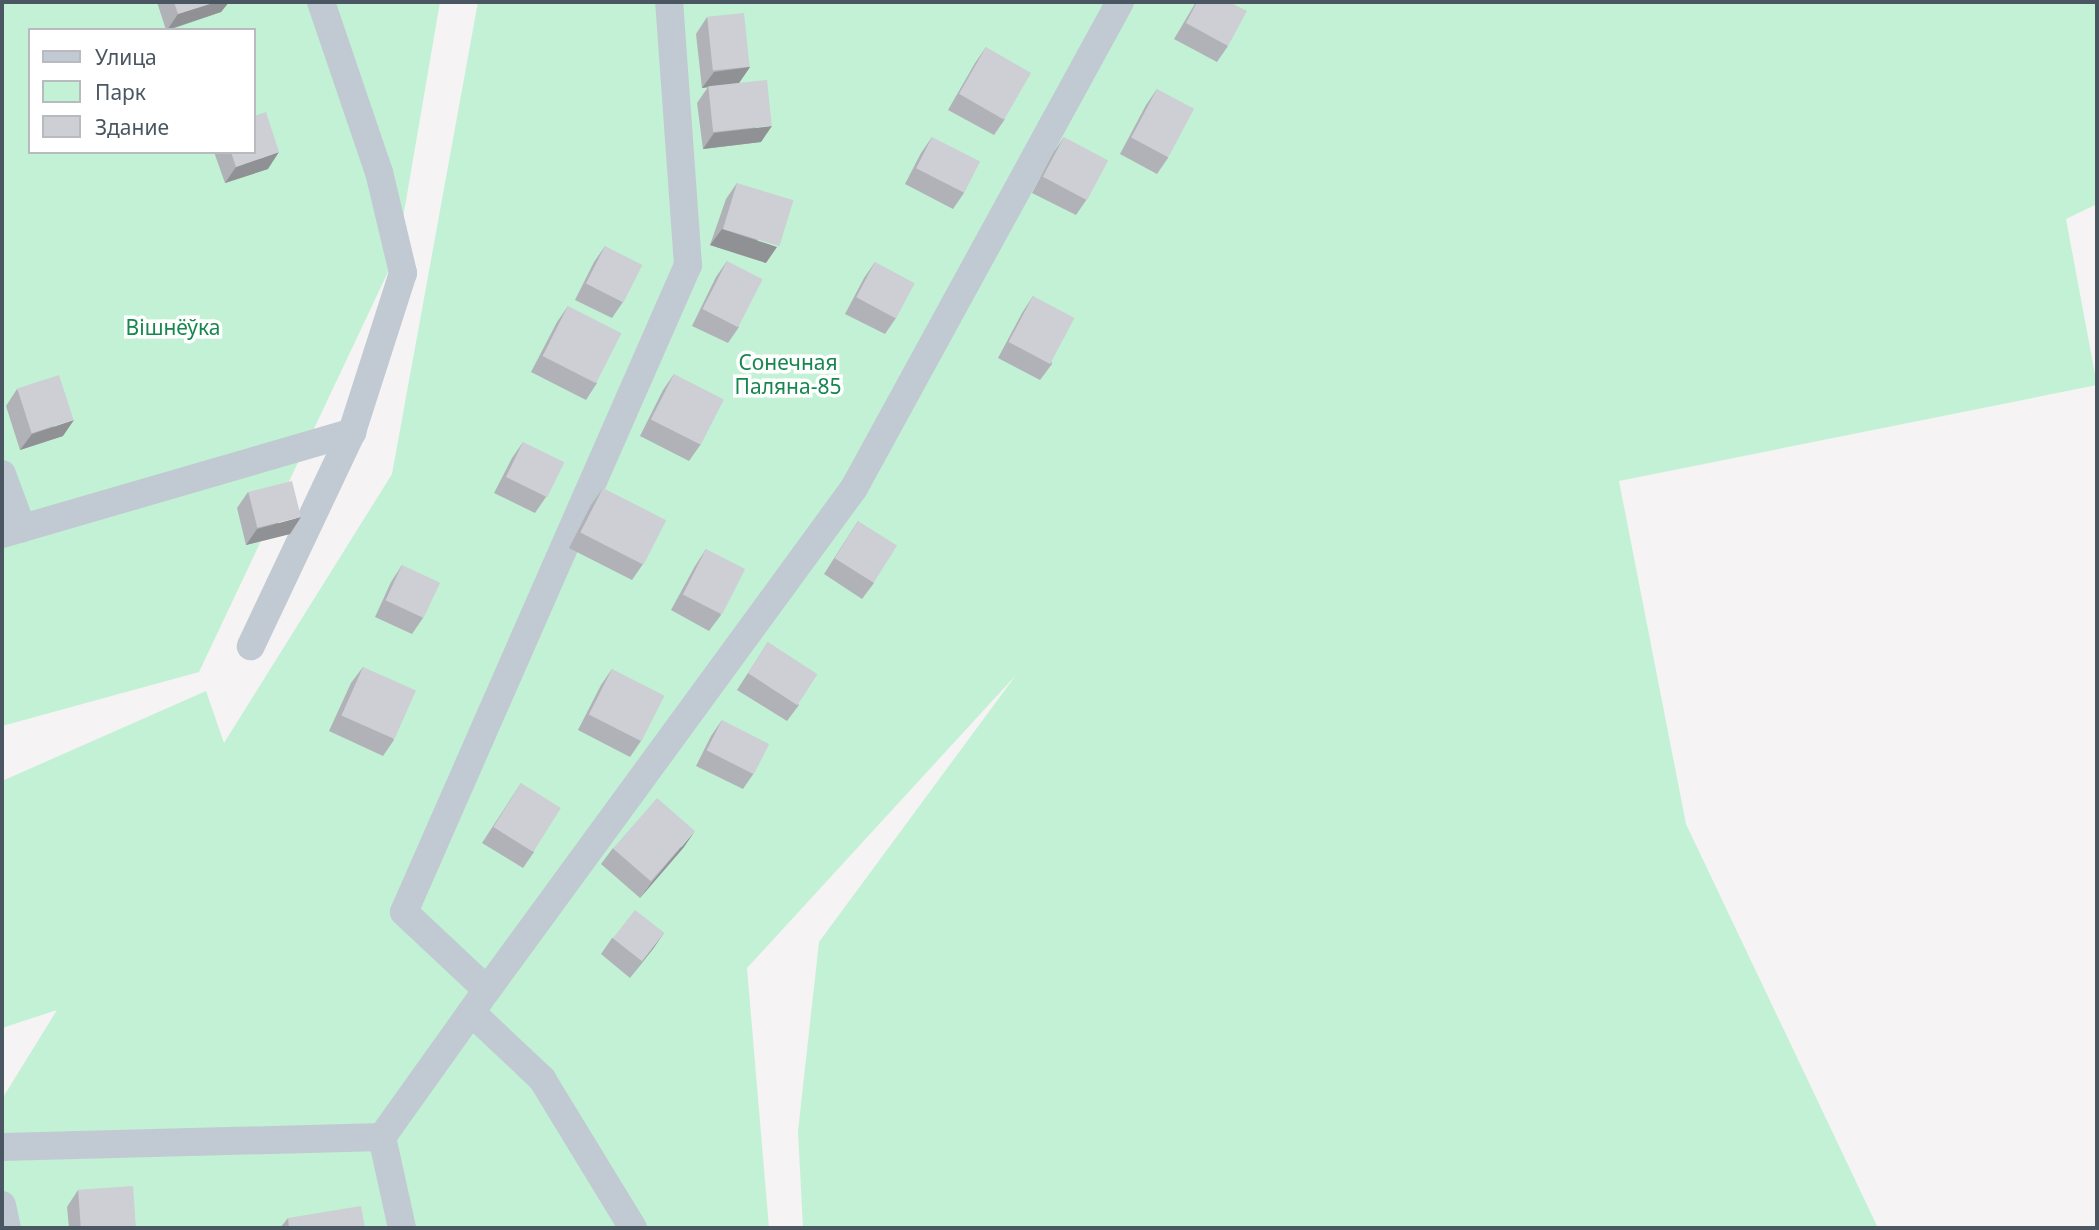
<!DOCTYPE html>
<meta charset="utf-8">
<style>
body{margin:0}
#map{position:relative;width:2099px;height:1230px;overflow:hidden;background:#f5f3f3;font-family:"Noto Sans",sans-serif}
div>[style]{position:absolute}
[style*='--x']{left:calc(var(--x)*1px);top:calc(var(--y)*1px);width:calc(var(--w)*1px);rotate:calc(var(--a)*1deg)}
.green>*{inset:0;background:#c3f1d5}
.minor>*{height:28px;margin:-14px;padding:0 14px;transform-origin:14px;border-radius:14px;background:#c1cad2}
.wall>*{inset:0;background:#b0b2b7}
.shaded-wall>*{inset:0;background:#909195}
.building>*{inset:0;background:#cdcfd5;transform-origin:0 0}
span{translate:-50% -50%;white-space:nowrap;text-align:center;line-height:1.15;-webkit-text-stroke:7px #fff;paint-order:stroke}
.park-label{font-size:21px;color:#17864f}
.frame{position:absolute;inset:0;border:4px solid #4a5661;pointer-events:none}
.legend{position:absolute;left:28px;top:28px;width:228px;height:126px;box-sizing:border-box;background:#fff;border:2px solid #b7bbc0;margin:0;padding:9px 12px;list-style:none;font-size:21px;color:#4a5661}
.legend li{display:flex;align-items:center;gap:14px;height:35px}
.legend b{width:35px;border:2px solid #b7bbc0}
</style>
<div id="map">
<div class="green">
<i style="clip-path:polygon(evenodd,2px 2px,440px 2px,397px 253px,199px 672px,2px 726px,2px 2px,30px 30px,254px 30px,254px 152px,30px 152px,30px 30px)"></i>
<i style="clip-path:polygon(478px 2px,2097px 2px,2097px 204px,2066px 219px,2097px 385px,1619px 481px,1686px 824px,1878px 1228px,803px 1228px,798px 1131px,819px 942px,1016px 675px,747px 968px,769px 1228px,2px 1228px,2px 1099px,57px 1010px,2px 1028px,2px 781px,206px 691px,224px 743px,392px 474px)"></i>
</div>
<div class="minor">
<i style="--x:321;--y:2;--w:180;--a:71.2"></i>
<i style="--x:379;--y:172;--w:104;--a:76.6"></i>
<i style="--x:403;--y:273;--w:167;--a:107.8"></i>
<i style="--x:2;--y:474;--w:58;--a:69.7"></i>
<i style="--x:2;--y:534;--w:365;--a:-16.2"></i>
<i style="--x:352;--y:432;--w:237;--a:115.3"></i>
<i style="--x:487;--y:990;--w:622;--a:-53.83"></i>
<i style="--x:854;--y:488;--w:554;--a:-61.31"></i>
<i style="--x:471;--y:1012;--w:98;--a:43.3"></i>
<i style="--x:542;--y:1079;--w:175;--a:58.6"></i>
<i style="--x:382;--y:1137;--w:93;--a:77.6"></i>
<i style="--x:2;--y:1147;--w:380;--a:-1.5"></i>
<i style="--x:382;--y:1137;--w:181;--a:-54.5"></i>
<i style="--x:487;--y:990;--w:114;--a:-136.8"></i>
<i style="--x:404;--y:912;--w:707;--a:-66.3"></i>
<i style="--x:688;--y:265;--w:264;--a:-94.1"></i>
<i style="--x:2;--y:1205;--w:24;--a:78"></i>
</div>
<div class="wall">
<i style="clip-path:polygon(157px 2px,229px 2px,221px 12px,169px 30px,166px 30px)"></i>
<i style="clip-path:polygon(1196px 2px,1229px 2px,1228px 46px,1217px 62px,1174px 39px)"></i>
<i style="clip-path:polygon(707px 17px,750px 67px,739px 83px,761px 142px,703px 149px,697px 103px,708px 87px,702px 88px,696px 34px)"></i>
<i style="clip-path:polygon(986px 47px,1005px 119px,994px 135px,948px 110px,975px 63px)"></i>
<i style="clip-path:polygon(1157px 89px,1168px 158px,1157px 174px,1120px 154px,1146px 105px)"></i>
<i style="clip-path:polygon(932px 137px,964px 193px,953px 209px,905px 184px,921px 153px)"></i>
<i style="clip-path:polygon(1064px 137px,1087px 199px,1076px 215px,1032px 193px,1053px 153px)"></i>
<i style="clip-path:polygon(214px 152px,254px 152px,268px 169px,225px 183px)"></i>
<i style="clip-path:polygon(737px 183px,766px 263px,710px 245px,726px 199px)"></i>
<i style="clip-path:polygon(605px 246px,623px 302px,612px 318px,575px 300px,594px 262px)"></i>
<i style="clip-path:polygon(727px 261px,739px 327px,728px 343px,692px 326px,716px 277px)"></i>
<i style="clip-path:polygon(875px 262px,896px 318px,885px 334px,845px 314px,864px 278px)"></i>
<i style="clip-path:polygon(1033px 296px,1052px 364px,1040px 380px,998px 358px,1022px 313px)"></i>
<i style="clip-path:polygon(568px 306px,597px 383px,586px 400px,531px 372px,557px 322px)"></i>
<i style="clip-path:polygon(674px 374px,701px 444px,689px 461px,640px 436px,663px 390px)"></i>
<i style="clip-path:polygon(17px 389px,63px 436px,20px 450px,6px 406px)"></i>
<i style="clip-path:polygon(523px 442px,546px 497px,535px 513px,494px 493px,512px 458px)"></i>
<i style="clip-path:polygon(603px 488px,643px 564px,632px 580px,569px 548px,591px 505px)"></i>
<i style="clip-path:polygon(248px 492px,290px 534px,246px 545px,237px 508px)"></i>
<i style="clip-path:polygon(858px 521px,874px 583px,862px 599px,824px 574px)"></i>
<i style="clip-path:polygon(706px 549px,721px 615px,709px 631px,671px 610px,695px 566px)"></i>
<i style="clip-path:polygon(402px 565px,423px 618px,412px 634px,375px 617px,391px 582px)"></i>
<i style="clip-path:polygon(768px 642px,799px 705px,787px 721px,737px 690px)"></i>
<i style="clip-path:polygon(363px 667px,394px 740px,383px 756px,329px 731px,351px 683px)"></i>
<i style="clip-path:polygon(612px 669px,641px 741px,630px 757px,578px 730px,601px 685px)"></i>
<i style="clip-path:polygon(722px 720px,754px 773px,743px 789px,696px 766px,711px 736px)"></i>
<i style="clip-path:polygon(521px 783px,534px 852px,523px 868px,482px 843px)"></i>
<i style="clip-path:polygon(684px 847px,640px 898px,601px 864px,613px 848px)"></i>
<i style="clip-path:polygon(664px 933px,630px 978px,601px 954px,612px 938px)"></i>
<i style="clip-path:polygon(78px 1190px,136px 1228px,69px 1228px,67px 1207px)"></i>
<i style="clip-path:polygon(288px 1218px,365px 1228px,280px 1228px)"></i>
</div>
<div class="shaded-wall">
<i style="clip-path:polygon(216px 2px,229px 2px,221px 12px,167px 30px,178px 14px)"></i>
<i style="clip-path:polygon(750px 67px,739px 83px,702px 88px,714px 72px)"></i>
<i style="clip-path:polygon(772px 126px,761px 142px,703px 149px,714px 133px)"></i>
<i style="clip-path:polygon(279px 152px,268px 169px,225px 183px,236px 167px)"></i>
<i style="clip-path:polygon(722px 229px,777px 247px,766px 263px,710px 245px)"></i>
<i style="clip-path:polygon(74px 420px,63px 436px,20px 450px,32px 434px)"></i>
<i style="clip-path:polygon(301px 517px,290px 534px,246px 545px,257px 529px)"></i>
<i style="clip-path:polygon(695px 831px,684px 847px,640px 898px,652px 882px)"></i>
<i style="clip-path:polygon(664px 933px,653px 949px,630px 978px,642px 962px)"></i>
</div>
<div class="building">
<i style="clip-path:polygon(174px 2px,216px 2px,178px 14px)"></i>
<i style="clip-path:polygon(1197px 2px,1229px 2px,1247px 11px,1228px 46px,1186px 23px)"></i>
<i style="left:744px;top:13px;width:54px;height:37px;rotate:84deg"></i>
<i style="left:986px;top:47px;width:52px;height:54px;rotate:30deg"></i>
<i style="left:767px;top:80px;width:46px;height:59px;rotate:84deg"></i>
<i style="left:1157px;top:89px;width:42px;height:55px;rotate:28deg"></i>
<i style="clip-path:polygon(266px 112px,279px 152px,236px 167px,231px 152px,254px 152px,254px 116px)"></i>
<i style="left:932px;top:137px;width:54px;height:35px;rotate:27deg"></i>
<i style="left:1064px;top:137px;width:50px;height:45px;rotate:28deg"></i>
<i style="left:737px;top:183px;width:59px;height:48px;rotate:17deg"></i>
<i style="left:605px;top:246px;width:42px;height:42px;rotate:27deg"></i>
<i style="left:727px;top:261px;width:40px;height:54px;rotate:27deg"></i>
<i style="left:875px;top:262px;width:45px;height:40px;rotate:28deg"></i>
<i style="left:1033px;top:296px;width:47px;height:52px;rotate:28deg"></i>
<i style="left:568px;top:306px;width:60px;height:56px;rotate:27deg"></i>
<i style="left:674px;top:374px;width:56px;height:51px;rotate:27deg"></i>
<i style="left:59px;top:375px;width:47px;height:44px;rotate:72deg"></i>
<i style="left:523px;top:442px;width:46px;height:39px;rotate:26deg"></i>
<i style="left:292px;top:481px;width:37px;height:45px;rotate:76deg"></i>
<i style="left:603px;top:488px;width:71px;height:50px;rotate:27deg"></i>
<i style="left:858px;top:521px;width:46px;height:44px;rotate:32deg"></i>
<i style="left:706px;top:549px;width:44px;height:51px;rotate:27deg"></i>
<i style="left:402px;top:565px;width:42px;height:39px;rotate:25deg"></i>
<i style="left:768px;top:642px;width:59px;height:37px;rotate:33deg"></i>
<i style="left:363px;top:667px;width:58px;height:53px;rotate:24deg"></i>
<i style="left:612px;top:669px;width:59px;height:51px;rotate:27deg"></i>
<i style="left:722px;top:720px;width:53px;height:34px;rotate:27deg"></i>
<i style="left:521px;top:783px;width:47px;height:52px;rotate:32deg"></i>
<i style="left:657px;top:798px;width:50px;height:67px;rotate:41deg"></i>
<i style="left:635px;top:910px;width:37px;height:36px;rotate:38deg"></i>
<i style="left:133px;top:1186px;width:42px;height:55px;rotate:86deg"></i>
<i style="clip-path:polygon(361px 1206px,365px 1228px,289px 1228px,288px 1218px)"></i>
</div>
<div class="park-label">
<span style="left:173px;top:327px">Вішнёўка</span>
<span style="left:788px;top:374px">Сонечная<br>Паляна-85</span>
</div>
<div class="frame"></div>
<ul class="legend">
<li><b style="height:9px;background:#c1cad2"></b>Улица</li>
<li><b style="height:19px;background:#c3f1d5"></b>Парк</li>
<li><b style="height:19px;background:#cdcfd5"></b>Здание</li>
</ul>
</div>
